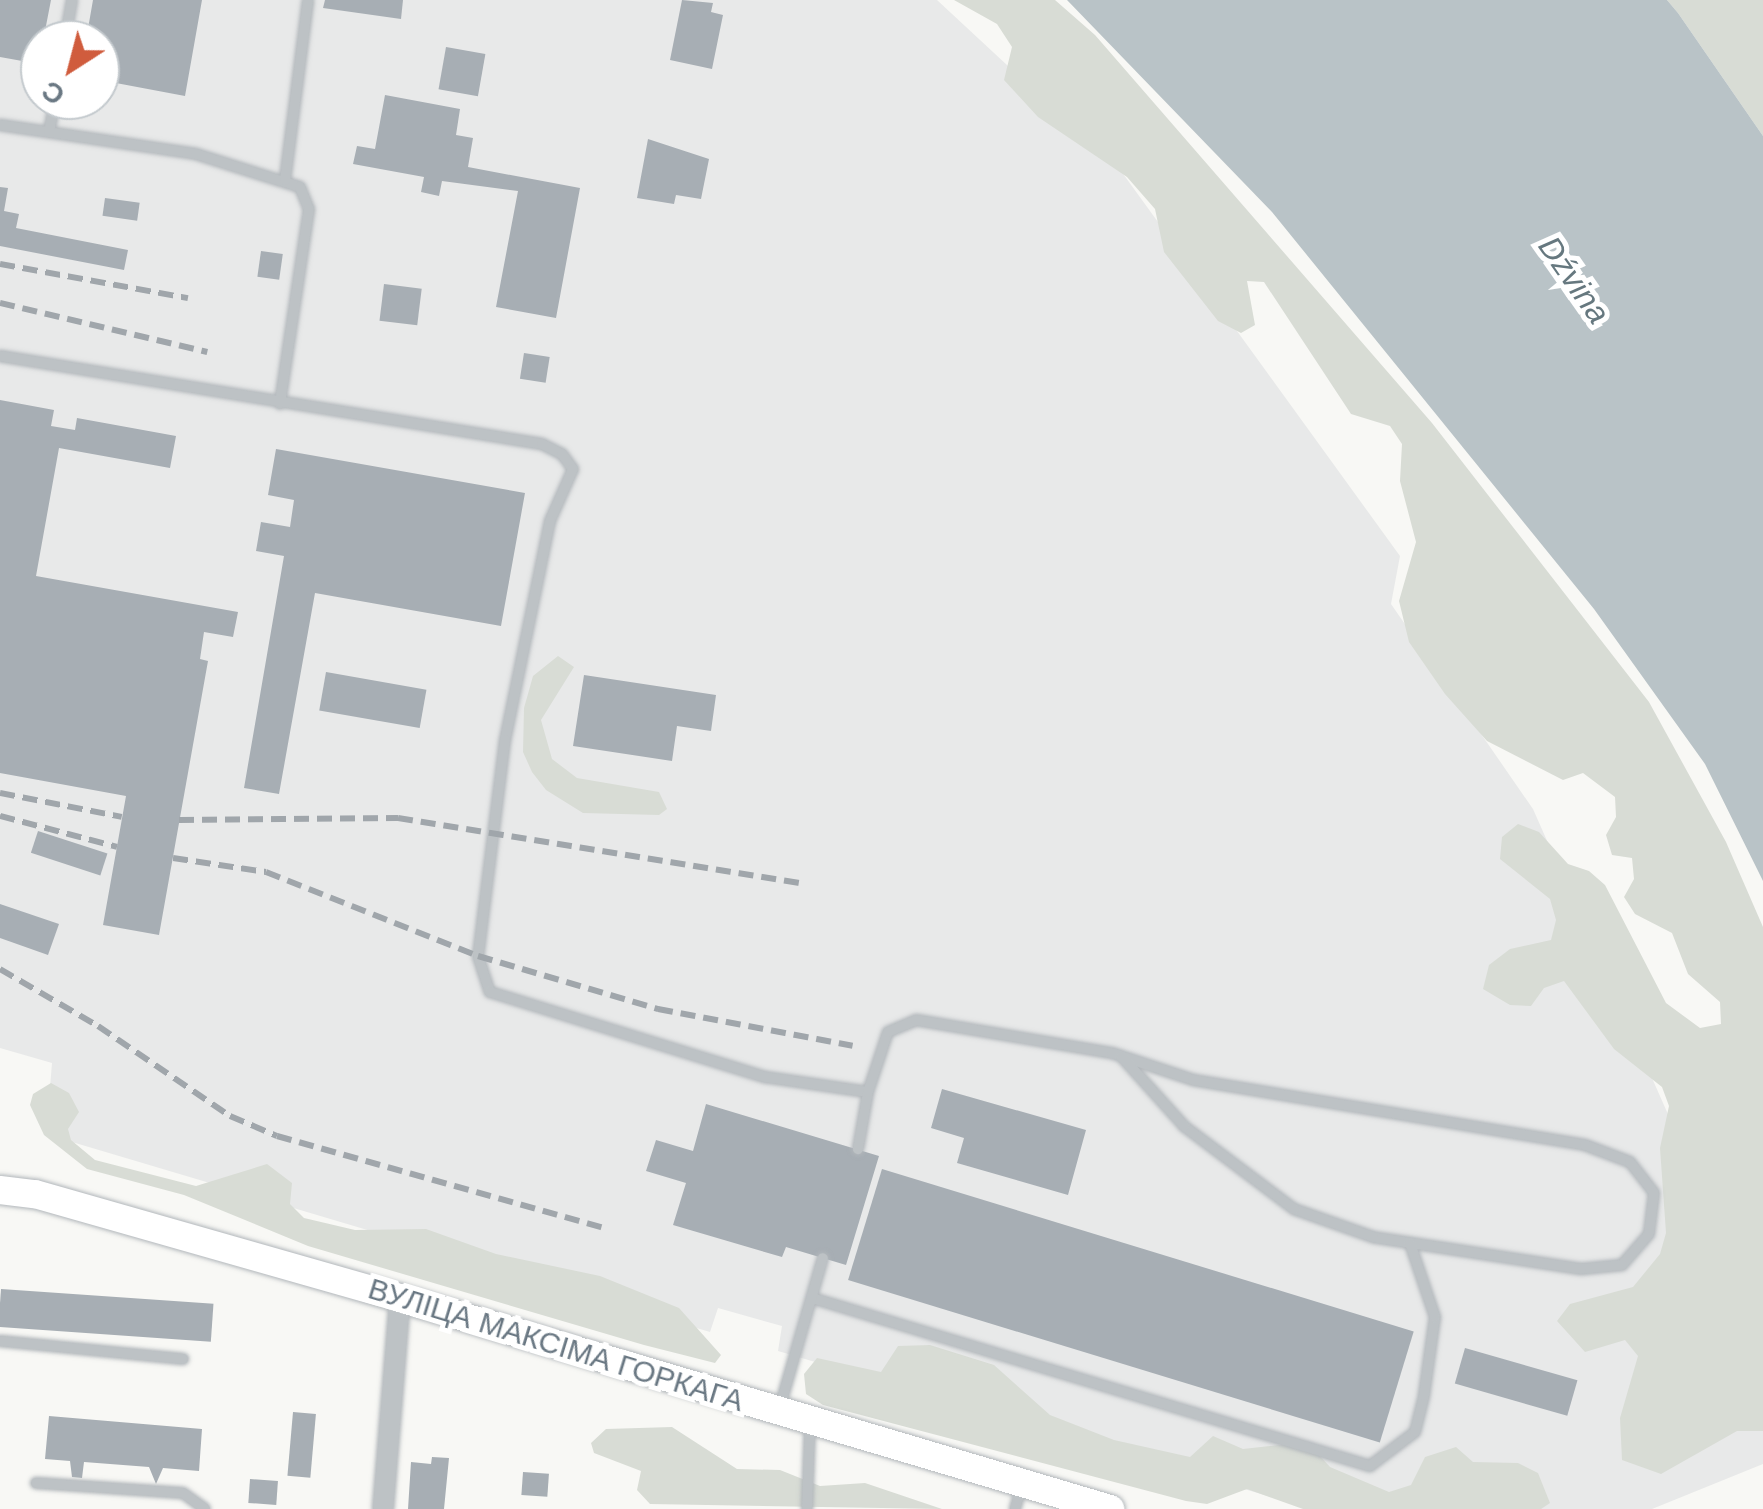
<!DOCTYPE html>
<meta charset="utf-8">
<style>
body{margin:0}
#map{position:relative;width:1763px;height:1509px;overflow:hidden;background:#f8f8f5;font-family:Arial,sans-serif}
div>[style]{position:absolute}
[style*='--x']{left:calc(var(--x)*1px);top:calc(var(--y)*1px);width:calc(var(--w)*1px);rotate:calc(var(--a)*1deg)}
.built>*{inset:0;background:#e8e9e9}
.green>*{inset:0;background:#d8dcd5}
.water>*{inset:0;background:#b9c3c7}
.building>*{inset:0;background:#a7aeb4;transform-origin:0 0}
.roads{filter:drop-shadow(0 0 2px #b2b7bb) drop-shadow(0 0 2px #b2b7bb)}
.service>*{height:10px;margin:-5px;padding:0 5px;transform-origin:5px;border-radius:5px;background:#bdc2c5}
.minor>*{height:20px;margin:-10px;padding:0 10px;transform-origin:10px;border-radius:10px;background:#bdc2c5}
.secondary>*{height:28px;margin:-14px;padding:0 14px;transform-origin:14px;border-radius:14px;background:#fff}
.rail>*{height:6px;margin-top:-3px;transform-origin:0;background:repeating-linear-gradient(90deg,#a0a6ab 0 15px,transparent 0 23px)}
span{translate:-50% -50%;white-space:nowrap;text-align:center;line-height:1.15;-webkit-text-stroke:10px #fff;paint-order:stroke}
.street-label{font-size:30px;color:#6a7883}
.water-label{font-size:32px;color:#66787f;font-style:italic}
.north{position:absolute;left:20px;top:20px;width:100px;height:100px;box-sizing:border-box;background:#fff;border:2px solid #c3c9cd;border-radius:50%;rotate:216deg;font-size:28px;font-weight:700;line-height:40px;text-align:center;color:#6a7883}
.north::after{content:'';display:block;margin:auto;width:35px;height:45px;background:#d05c3d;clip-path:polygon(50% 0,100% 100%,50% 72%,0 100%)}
</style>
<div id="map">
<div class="built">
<i style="clip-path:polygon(evenodd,0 0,937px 0,1121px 171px,1400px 556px,1391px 604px,1533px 809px,1763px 1329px,1763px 1464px,1652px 1509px,1312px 1509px,778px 1351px,782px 1326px,718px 1308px,710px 1332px,72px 1142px,47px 1124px,52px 1063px,0 1048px,0 0,40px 40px,100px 40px,100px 100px,40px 100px,40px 40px)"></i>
</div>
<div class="green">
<i style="clip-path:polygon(954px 0,1055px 0,1095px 35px,1432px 423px,1649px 702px,1726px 842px,1763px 927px,1763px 1431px,1737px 1431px,1661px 1474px,1622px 1460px,1620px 1418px,1638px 1356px,1625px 1340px,1585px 1352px,1557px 1321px,1570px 1304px,1633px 1287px,1660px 1254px,1666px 1233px,1660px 1148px,1669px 1106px,1662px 1087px,1614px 1049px,1564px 981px,1544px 988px,1531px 1006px,1510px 1005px,1483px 989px,1489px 965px,1510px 949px,1551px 940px,1556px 920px,1550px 899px,1500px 859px,1502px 837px,1518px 824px,1539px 832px,1568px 864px,1589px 871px,1605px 885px,1666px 1003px,1700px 1028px,1721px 1024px,1720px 1002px,1688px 974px,1672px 933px,1635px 914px,1624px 897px,1634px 879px,1632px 858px,1612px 855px,1606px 835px,1616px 817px,1615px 797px,1583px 773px,1563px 780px,1487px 741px,1445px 694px,1409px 642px,1399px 601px,1416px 542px,1400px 481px,1402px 444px,1390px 426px,1351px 414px,1264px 282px,1247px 281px,1255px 325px,1241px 333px,1218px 321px,1164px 252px,1155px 209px,1127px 177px,1038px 117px,1004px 80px,1012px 47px,997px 24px)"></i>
<i style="clip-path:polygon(1667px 0,1763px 0,1763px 136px,1678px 13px)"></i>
<i style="clip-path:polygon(558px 656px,574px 667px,541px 720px,552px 759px,577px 778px,659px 792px,667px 809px,659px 815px,583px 813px,546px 790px,532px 772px,523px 752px,524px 708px,533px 676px)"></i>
<i style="clip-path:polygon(51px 1083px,69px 1093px,79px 1112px,68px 1129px,71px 1140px,95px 1160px,196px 1186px,267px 1164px,292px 1183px,290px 1204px,304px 1218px,355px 1230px,426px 1229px,496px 1254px,600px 1276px,679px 1308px,721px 1355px,715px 1363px,644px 1345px,308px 1246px,184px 1195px,87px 1169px,44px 1135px,30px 1105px,33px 1094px)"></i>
<i style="clip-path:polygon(930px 1345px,994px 1365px,1050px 1415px,1114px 1440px,1190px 1457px,1213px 1436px,1243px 1449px,1307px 1442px,1330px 1467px,1389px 1492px,1411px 1485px,1425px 1457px,1456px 1447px,1473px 1462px,1518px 1463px,1538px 1473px,1550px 1503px,1541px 1509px,1303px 1509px,1247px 1489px,1207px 1504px,1186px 1501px,823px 1405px,806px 1394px,804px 1374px,817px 1358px,881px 1372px,898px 1346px)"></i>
<i style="clip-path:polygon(672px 1427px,737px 1469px,780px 1470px,820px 1486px,865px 1483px,942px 1509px,650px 1504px,637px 1490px,641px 1471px,594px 1453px,591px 1443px,606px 1429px)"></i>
</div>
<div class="water">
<i style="clip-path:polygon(1067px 0,1667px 0,1678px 13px,1763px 136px,1763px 881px,1705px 764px,1594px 609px,1272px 212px)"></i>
</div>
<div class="building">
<i style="clip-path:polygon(0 0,51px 0,45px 31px,81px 40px,40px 40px,39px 64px,0 57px)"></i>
<i style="clip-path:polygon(93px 0,202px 0,185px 96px,100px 80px,100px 40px,86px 40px)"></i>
<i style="clip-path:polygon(325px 0,403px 0,401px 19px,323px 8px)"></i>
<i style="clip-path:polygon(682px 0,713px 3px,711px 12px,723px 15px,712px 69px,670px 60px)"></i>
<i style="left:446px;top:47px;width:40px;height:43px;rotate:10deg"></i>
<i style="clip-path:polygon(385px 95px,460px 109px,456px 135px,473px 138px,468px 167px,580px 188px,556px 318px,496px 307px,518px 191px,442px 181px,439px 196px,421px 192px,424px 177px,353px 164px,357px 146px,375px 149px)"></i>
<i style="clip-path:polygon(648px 139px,709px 159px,701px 199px,676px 195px,674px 204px,637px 198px)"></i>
<i style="clip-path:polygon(0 187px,8px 188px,4px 211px,19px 214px,16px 228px,128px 250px,124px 270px,0 246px)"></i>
<i style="left:105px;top:198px;width:35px;height:18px;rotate:8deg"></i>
<i style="left:261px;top:251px;width:22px;height:26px;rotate:8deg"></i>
<i style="left:384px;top:284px;width:38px;height:37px;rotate:7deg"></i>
<i style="left:524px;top:353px;width:26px;height:26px;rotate:9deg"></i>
<i style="clip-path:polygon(0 400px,54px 410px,51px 426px,75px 430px,77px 418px,176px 436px,170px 468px,59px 448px,36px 576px,238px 612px,233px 637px,204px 632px,200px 659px,208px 661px,159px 935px,103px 925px,126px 796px,0 773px)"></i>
<i style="clip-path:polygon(276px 449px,525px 493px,501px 626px,315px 593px,279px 794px,244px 788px,284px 556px,256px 551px,261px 522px,290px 527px,294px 500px,268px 495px)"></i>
<i style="left:326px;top:672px;width:102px;height:39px;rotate:10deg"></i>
<i style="clip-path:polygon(584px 675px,716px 695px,711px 731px,677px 726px,672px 761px,573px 746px)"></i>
<i style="left:38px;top:831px;width:73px;height:23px;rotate:18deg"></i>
<i style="clip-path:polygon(0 904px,59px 924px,48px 955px,0 938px)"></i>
<i style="clip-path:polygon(942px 1089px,1086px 1130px,1068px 1195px,957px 1163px,964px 1138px,931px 1128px)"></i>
<i style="clip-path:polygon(706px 1104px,879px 1156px,846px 1265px,786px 1247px,782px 1257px,673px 1225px,686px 1183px,646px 1171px,656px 1140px,693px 1151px)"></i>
<i style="left:882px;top:1169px;width:556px;height:116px;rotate:17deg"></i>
<i style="left:1px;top:1289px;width:213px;height:38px;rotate:4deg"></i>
<i style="left:1465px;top:1348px;width:117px;height:37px;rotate:16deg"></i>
<i style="left:293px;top:1412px;width:23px;height:64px;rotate:5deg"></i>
<i style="clip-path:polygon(49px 1416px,202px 1429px,199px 1471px,163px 1468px,156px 1484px,149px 1467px,84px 1462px,82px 1478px,72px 1477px,70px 1461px,45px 1459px)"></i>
<i style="clip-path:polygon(432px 1457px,449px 1458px,444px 1509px,408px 1509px,411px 1462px,431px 1464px)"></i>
<i style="left:523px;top:1472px;width:26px;height:23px;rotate:4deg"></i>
<i style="left:250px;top:1479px;width:28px;height:24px;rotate:4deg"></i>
</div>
<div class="roads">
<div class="service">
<i style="--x:65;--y:40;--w:41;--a:-80.1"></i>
<i style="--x:0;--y:125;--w:198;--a:8.4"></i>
<i style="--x:196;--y:154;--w:109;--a:17.6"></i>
<i style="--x:300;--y:187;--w:24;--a:68"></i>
<i style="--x:309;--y:209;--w:197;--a:98.5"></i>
<i style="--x:49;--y:132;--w:33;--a:-79"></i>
<i style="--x:285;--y:180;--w:181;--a:-82.7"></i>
<i style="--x:0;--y:356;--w:549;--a:9.22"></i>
<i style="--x:542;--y:444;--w:22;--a:27"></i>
<i style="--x:562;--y:454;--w:19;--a:54"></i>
<i style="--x:573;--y:469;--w:57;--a:113.9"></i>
<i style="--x:550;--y:521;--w:224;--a:101.6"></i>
<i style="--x:505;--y:740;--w:218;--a:97.1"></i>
<i style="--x:478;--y:956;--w:38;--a:72"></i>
<i style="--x:490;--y:992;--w:288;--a:17.2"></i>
<i style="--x:765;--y:1077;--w:104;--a:8.3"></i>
<i style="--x:868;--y:1092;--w:58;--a:100"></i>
<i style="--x:868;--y:1092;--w:63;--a:-71.6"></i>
<i style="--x:888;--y:1032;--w:30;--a:-23"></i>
<i style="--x:916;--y:1020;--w:199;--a:9.6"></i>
<i style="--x:1112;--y:1053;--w:85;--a:18.4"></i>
<i style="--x:1193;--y:1080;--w:397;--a:9.4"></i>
<i style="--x:1585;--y:1145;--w:48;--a:20.7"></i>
<i style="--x:1630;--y:1162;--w:39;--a:52"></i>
<i style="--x:1654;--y:1193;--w:41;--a:97"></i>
<i style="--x:1649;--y:1234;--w:41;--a:131.1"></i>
<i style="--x:1622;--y:1265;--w:41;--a:174.4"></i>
<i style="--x:1581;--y:1269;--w:210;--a:-171.3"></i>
<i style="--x:1373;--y:1237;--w:84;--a:-160.5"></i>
<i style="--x:1294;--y:1209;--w:138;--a:-143"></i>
<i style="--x:1184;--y:1126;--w:94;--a:-132"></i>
<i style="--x:812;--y:1298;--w:583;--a:16.76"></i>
<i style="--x:1370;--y:1466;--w:56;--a:-37.1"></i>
<i style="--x:1415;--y:1432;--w:38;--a:-76"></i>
<i style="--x:1424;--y:1395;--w:79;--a:-82"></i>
<i style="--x:1435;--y:1317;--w:78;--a:-108.7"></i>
<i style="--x:0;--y:1341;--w:184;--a:5.6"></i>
<i style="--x:779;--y:1410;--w:158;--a:-73.9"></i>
<i style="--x:36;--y:1483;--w:147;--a:3.9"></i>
<i style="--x:183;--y:1493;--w:27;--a:36"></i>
<i style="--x:807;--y:1509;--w:88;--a:-88"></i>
<i style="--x:1015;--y:1509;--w:26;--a:-74"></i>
</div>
<div class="minor">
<i style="--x:383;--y:1509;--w:212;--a:-85.4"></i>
</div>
<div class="secondary">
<i style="--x:0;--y:1190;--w:35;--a:7"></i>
<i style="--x:35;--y:1194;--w:380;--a:15.9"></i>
<i style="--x:400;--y:1298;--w:741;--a:16.55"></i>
</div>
</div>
<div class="rail">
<i style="--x:0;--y:264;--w:191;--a:10.3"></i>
<i style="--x:0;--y:303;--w:213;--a:13.3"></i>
<i style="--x:0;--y:793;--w:124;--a:11.1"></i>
<i style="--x:0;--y:816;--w:121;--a:14.8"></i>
<i style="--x:179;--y:820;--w:219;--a:-0.5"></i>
<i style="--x:398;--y:818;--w:413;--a:9.2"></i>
<i style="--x:173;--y:858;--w:94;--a:8.6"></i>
<i style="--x:266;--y:872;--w:228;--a:21.6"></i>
<i style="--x:478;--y:956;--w:188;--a:16.4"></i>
<i style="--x:658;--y:1009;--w:198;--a:10.7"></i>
<i style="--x:0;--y:969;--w:113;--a:30.2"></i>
<i style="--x:98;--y:1026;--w:160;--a:34.3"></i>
<i style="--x:230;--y:1116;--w:51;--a:23.1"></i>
<i style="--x:277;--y:1136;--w:343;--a:15.7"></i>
</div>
<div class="street-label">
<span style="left:556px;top:1345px;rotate:17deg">ВУЛІЦА МАКСІМА ГОРКАГА</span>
</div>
<div class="water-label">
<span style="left:1574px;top:280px;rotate:55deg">Dźvina</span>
</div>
<div class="north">С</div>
</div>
